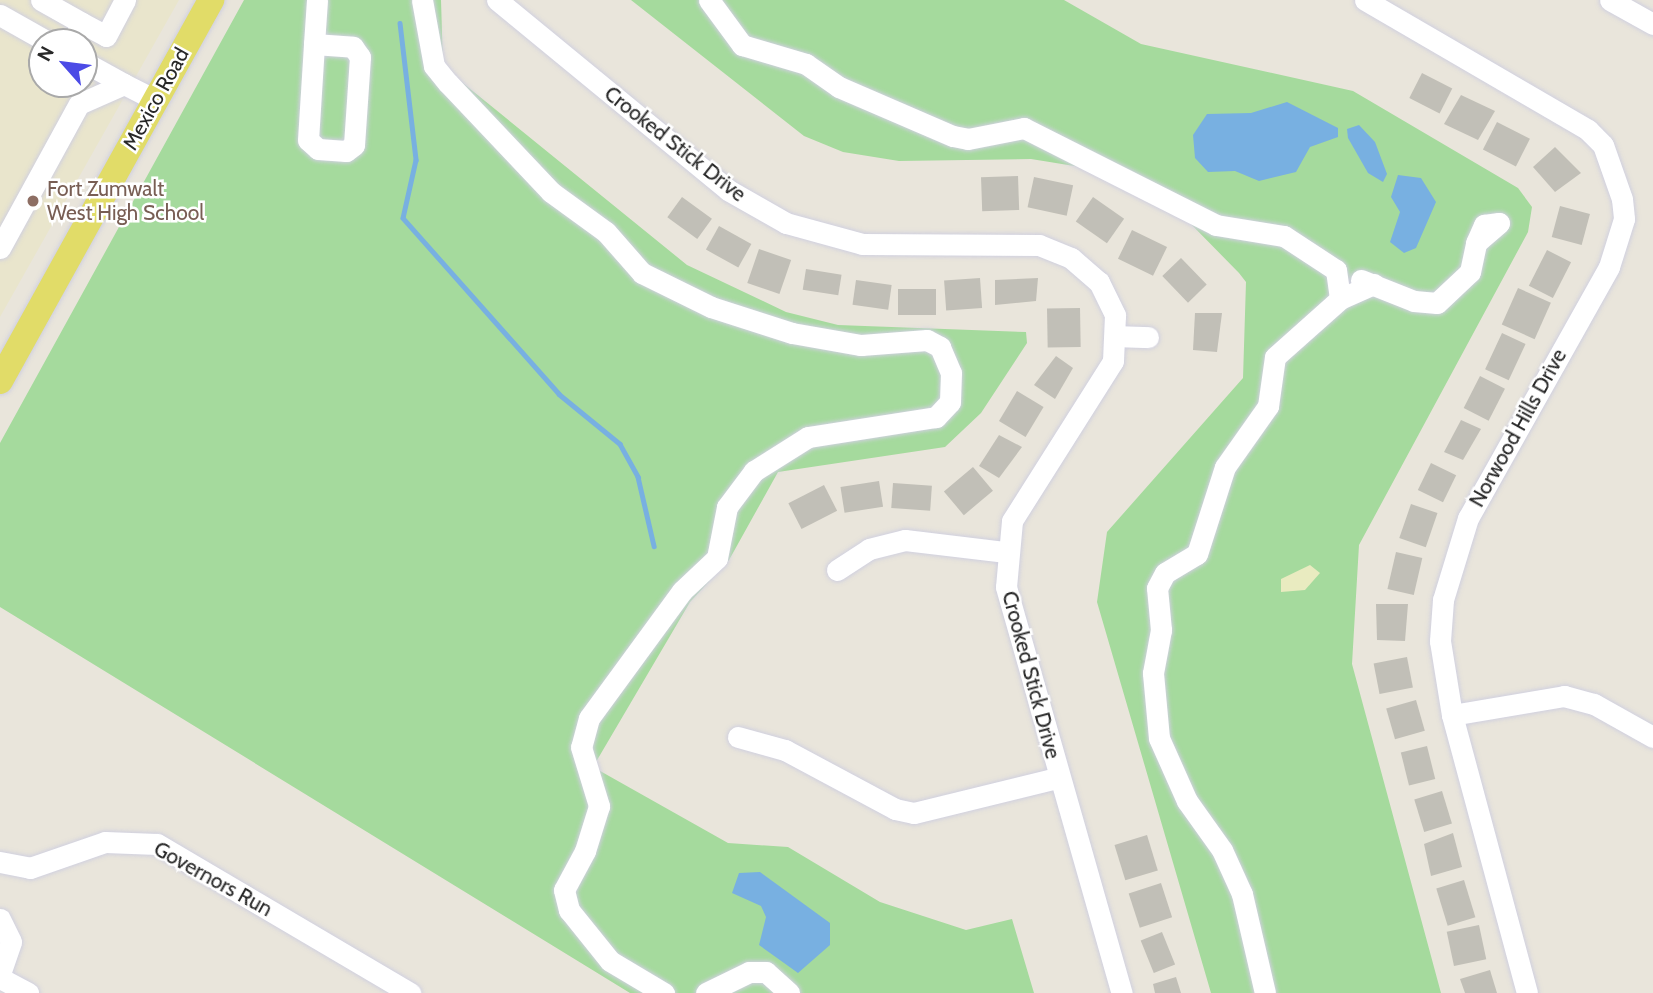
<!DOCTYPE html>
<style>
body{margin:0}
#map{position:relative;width:1653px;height:993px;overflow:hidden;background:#e9e5db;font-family:Cabin,sans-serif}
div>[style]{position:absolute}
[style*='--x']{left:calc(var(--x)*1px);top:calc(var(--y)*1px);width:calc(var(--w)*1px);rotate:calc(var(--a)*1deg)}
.education>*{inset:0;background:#e9e5cc}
.green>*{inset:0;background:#a5da9d}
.sand>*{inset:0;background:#e9ebc0}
.water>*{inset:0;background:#78b0e1}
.stream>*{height:4.5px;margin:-2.25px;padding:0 2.25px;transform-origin:2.25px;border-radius:2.25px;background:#78b0e1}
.building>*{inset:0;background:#c1bfb7;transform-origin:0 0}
.roads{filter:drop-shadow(0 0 2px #d0d0df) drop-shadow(0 0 2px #d0d0df)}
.minor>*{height:21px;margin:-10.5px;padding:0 10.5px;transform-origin:10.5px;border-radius:10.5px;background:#fff}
.major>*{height:26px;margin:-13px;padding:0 13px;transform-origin:13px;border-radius:13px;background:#e1dc68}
.dots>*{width:19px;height:19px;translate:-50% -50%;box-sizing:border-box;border:4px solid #fff;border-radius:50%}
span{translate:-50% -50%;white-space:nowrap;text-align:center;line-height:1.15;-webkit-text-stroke:5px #fff;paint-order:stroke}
.street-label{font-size:21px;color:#282828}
.education-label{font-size:21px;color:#785e54}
.left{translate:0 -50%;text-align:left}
.north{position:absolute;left:28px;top:28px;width:70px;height:70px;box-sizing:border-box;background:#fff;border:2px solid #a9a9a9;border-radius:50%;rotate:298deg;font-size:19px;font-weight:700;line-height:28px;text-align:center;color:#282828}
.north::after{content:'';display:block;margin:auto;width:24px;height:32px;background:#4c4be6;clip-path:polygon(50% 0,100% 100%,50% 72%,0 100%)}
</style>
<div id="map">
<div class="education">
<i style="clip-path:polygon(evenodd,0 0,179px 0,0 317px,0 0,42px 42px,84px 42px,84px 84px,42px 84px,42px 42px)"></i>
</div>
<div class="green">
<i style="clip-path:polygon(244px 0,441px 0,443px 67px,687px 265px,786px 312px,838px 325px,1026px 332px,1027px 343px,981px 413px,945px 447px,778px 472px,729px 560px,690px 602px,593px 767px,728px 843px,788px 847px,880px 902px,966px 930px,1012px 919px,1034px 993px,630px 993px,0 607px,0 443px)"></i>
<i style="clip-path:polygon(631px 0,1064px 0,1141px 44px,1353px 91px,1518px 188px,1532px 207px,1528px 232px,1359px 545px,1352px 664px,1441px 993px,1211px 993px,1097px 602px,1107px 532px,1243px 378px,1246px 282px,1239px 273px,1187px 220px,1093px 169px,1031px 159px,899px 161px,843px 152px,804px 136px)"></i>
</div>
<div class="sand">
<i style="clip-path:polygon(1310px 565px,1320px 573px,1305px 590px,1281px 592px,1281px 579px)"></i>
</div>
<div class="water">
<i style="clip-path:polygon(1287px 102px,1338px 128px,1338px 137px,1310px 147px,1296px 172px,1259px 181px,1235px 171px,1208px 172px,1195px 158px,1193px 135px,1207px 114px,1251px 113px)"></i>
<i style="clip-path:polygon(1359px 125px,1375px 142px,1387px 174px,1383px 182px,1368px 173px,1348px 138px,1347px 129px)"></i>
<i style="clip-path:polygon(1398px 175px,1421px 178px,1436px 202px,1416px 248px,1404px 253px,1390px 242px,1400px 212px,1391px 197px)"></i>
<i style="clip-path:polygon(760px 872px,830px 923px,830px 945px,798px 973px,759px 945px,766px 917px,761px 906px,732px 893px,739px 873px)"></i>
</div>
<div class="stream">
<i style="--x:400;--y:23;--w:138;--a:83.3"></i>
<i style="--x:416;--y:160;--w:59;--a:102.6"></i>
<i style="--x:403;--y:218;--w:235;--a:48.4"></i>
<i style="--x:559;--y:394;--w:79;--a:39.3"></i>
<i style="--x:620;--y:444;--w:38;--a:61"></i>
<i style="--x:638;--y:477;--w:71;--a:76.9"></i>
</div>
<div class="building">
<i style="left:1422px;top:73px;width:34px;height:28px;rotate:27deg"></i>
<i style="clip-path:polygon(1461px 95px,1495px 111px,1478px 140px,1444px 124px)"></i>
<i style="left:1497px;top:122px;width:37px;height:31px;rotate:27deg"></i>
<i style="clip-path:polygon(1555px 147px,1581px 173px,1555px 192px,1533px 167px)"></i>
<i style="left:1018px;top:176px;width:34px;height:37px;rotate:88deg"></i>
<i style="left:1034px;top:177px;width:40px;height:31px;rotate:12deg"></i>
<i style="left:682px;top:197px;width:37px;height:25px;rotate:36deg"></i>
<i style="left:1093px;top:197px;width:38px;height:30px;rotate:35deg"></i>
<i style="left:1560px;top:206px;width:31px;height:32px;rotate:15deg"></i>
<i style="left:719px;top:226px;width:37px;height:27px;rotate:29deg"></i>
<i style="left:1132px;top:230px;width:39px;height:32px;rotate:26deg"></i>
<i style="left:759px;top:249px;width:34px;height:36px;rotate:19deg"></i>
<i style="left:1547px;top:250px;width:27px;height:40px;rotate:27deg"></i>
<i style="left:1181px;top:258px;width:37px;height:26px;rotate:46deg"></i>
<i style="left:806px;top:269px;width:36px;height:21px;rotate:9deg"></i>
<i style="left:980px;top:278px;width:30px;height:36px;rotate:86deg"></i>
<i style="clip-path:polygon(1038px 278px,1036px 301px,995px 305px,995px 280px)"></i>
<i style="left:856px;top:280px;width:36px;height:25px;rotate:8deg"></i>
<i style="left:1518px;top:288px;width:36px;height:40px;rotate:24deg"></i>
<i style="left:898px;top:289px;width:38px;height:26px"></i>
<i style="left:1080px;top:308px;width:39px;height:33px;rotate:89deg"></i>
<i style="clip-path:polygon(1195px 313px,1222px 313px,1217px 352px,1193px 350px)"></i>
<i style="left:1502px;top:333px;width:26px;height:40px;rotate:25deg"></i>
<i style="clip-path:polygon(1056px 356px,1073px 368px,1055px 399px,1034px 385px)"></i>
<i style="left:1480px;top:376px;width:28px;height:36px;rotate:27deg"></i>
<i style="left:1017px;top:391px;width:31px;height:35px;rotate:31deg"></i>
<i style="clip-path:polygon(1461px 420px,1481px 429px,1463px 460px,1444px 452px)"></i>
<i style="clip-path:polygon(999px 435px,1022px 447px,999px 478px,979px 466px)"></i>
<i style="left:1431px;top:463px;width:28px;height:30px;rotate:26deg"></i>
<i style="left:973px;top:467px;width:31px;height:38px;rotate:50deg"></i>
<i style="left:879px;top:481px;width:26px;height:39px;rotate:81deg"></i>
<i style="left:893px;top:483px;width:39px;height:25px;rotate:4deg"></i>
<i style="left:824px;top:485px;width:29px;height:40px;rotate:63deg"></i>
<i style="left:1411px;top:504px;width:28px;height:36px;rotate:19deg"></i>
<i style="left:1396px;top:552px;width:27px;height:38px;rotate:13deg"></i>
<i style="clip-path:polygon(1376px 604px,1408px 604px,1405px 641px,1377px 640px)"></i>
<i style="left:1407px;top:657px;width:31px;height:34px;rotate:79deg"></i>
<i style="left:1416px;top:700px;width:32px;height:31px;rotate:74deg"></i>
<i style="left:1427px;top:746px;width:34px;height:27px;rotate:76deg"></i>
<i style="left:1442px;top:791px;width:34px;height:29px;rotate:73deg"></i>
<i style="clip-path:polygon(1453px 833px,1462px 867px,1431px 876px,1424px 844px)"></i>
<i style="left:1147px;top:835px;width:37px;height:34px;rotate:73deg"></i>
<i style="left:1464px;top:880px;width:39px;height:29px;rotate:73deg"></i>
<i style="left:1161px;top:883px;width:36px;height:34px;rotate:72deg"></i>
<i style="left:1479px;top:925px;width:35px;height:33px;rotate:78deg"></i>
<i style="left:1162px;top:932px;width:35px;height:23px;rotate:68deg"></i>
<i style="clip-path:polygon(1490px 970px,1497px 993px,1465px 993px,1460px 979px)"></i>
<i style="clip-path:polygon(1176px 977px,1181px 993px,1155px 993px,1153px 984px)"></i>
</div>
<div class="roads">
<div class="minor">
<i style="--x:41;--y:0;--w:47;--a:29.3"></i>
<i style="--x:422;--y:0;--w:67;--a:79.7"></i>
<i style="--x:434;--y:66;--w:22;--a:51"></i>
<i style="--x:448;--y:83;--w:150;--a:46.6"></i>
<i style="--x:551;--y:192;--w:68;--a:36"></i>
<i style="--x:606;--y:232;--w:55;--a:48.7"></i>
<i style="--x:642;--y:273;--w:77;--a:26.2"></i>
<i style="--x:711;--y:307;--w:85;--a:17.8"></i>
<i style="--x:792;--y:333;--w:70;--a:9.9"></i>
<i style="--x:861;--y:345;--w:66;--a:-4.3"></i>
<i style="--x:927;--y:340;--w:15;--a:28"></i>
<i style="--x:940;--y:347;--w:28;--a:67"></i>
<i style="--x:951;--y:373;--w:29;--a:92"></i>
<i style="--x:950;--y:402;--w:21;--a:133"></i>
<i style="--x:936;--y:417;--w:130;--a:171.1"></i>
<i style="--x:808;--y:437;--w:64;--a:147.8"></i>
<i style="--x:754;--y:471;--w:45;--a:126.9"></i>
<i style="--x:727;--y:507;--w:52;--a:101.1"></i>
<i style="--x:717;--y:558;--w:48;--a:136.7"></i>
<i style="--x:682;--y:591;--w:157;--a:126.2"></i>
<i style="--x:589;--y:718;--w:30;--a:105"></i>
<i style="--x:581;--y:747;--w:62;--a:73"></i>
<i style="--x:599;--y:806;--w:47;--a:107.3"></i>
<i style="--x:585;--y:851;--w:44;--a:118.3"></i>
<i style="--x:564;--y:890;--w:21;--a:76"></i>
<i style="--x:569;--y:910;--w:65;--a:51.2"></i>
<i style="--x:610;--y:961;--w:63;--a:30.7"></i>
<i style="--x:497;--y:0;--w:299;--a:39.4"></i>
<i style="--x:728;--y:190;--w:67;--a:29.6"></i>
<i style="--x:786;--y:223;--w:79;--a:15.4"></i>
<i style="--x:862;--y:244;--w:177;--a:0.3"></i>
<i style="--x:1039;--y:245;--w:35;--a:22"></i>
<i style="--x:1071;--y:258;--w:37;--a:41"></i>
<i style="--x:1099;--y:282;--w:37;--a:64"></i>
<i style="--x:1115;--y:315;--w:46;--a:92.5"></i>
<i style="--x:1113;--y:361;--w:189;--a:122.3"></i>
<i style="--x:1012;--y:521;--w:66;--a:95.2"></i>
<i style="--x:1006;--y:587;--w:422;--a:74.1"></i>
<i style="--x:709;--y:0;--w:56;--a:53.7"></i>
<i style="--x:742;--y:45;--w:67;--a:16.5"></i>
<i style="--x:806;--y:64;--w:40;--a:34.9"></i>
<i style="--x:839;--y:87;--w:124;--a:23.3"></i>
<i style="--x:953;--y:136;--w:15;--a:11"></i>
<i style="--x:968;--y:139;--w:57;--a:-11.1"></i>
<i style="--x:1024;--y:128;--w:215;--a:26.8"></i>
<i style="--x:1216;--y:225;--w:69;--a:9.2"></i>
<i style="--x:1284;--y:236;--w:62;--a:33.2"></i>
<i style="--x:1336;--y:270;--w:29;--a:82"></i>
<i style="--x:1365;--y:0;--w:258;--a:30.2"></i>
<i style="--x:1588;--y:130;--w:21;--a:45"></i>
<i style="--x:1603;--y:145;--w:57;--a:70.6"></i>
<i style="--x:1622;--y:199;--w:20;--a:84"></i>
<i style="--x:1624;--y:219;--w:50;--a:107.4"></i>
<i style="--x:1609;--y:267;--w:288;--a:119.3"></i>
<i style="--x:1468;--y:518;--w:86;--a:107"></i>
<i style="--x:1443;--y:600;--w:41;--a:94.2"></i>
<i style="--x:1440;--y:641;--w:75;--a:80.8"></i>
<i style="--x:1452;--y:715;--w:288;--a:74.9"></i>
<i style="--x:1610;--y:0;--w:49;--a:29.2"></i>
<i style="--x:0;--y:15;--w:55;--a:29.4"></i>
<i style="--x:72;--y:42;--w:21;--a:-62"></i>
<i style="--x:82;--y:23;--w:27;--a:28"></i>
<i style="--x:106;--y:36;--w:41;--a:-62.2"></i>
<i style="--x:314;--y:44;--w:39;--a:4"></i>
<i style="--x:353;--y:47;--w:12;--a:55"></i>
<i style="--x:360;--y:57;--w:88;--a:93.9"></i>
<i style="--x:354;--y:145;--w:10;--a:143"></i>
<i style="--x:346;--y:151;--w:28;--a:-176"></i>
<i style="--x:318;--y:149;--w:13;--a:-138"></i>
<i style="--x:308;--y:140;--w:96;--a:-86.4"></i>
<i style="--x:314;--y:44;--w:44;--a:-86.1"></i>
<i style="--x:84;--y:62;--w:46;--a:28.8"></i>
<i style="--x:0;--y:248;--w:164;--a:-61.3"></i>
<i style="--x:79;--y:104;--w:49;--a:-24"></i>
<i style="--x:124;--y:84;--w:35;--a:27"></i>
<i style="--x:1361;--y:280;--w:57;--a:21.6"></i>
<i style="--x:1414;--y:301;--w:23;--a:5"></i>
<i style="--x:1437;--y:303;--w:45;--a:-43.2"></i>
<i style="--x:1470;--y:272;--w:30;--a:-78"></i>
<i style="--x:1476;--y:243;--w:20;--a:-66"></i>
<i style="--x:1484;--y:225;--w:15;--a:-8"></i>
<i style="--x:1499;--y:223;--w:30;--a:139"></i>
<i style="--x:1116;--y:336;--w:32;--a:2"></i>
<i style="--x:837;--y:570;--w:38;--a:-33"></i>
<i style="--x:869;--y:549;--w:37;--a:-14"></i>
<i style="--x:905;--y:540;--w:102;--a:6.8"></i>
<i style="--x:1452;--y:715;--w:114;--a:-9.6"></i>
<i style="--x:1564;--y:696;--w:31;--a:15"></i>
<i style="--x:1594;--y:704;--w:68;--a:29.2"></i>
<i style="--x:738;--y:737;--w:49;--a:15.5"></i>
<i style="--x:785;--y:750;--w:125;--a:28.2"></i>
<i style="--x:895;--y:809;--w:19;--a:12"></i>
<i style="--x:914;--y:813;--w:147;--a:-13.8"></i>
<i style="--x:0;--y:862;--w:31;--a:11"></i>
<i style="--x:30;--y:868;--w:79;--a:-19.1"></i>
<i style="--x:105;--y:842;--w:52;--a:2.2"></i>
<i style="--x:157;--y:844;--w:294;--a:30.5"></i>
<i style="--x:0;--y:919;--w:25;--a:64"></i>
<i style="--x:11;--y:942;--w:34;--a:109"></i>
<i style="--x:0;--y:978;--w:32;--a:28"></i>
<i style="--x:706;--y:993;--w:48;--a:-26"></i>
<i style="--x:749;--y:972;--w:17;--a:0"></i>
<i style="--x:766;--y:972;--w:31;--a:42"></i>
<i style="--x:1265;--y:993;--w:102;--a:-103.1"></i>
<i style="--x:1242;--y:894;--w:48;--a:-114.4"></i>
<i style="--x:1222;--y:850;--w:60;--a:-125.5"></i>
<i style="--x:1187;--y:801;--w:69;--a:-114"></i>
<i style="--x:1159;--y:738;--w:65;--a:-95.3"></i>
<i style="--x:1153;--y:673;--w:44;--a:-79.5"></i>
<i style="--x:1161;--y:630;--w:42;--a:-95.4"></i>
<i style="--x:1157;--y:588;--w:17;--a:-62"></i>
<i style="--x:1165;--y:573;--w:37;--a:-31"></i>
<i style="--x:1197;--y:554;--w:91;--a:-72.2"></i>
<i style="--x:1225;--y:467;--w:75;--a:-54.8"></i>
<i style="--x:1268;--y:406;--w:49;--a:-81.9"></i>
<i style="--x:1275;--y:357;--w:87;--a:-41.7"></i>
<i style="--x:1340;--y:299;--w:37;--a:-24"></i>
</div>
<div class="major">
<i style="--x:0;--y:381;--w:436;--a:-61"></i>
</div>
</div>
<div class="dots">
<i style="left:33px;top:201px;background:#8d6e63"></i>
</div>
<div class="street-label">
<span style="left:156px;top:99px;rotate:-61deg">Mexico Road</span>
<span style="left:675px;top:144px;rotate:38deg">Crooked Stick Drive</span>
<span style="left:1518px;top:428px;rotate:-61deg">Norwood Hills Drive</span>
<span style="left:1031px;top:675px;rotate:75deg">Crooked Stick Drive</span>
<span style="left:213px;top:879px;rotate:29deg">Governors Run</span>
</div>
<div class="education-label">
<span class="left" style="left:47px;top:201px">Fort Zumwalt<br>West High School</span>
</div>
<div class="north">N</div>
</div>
